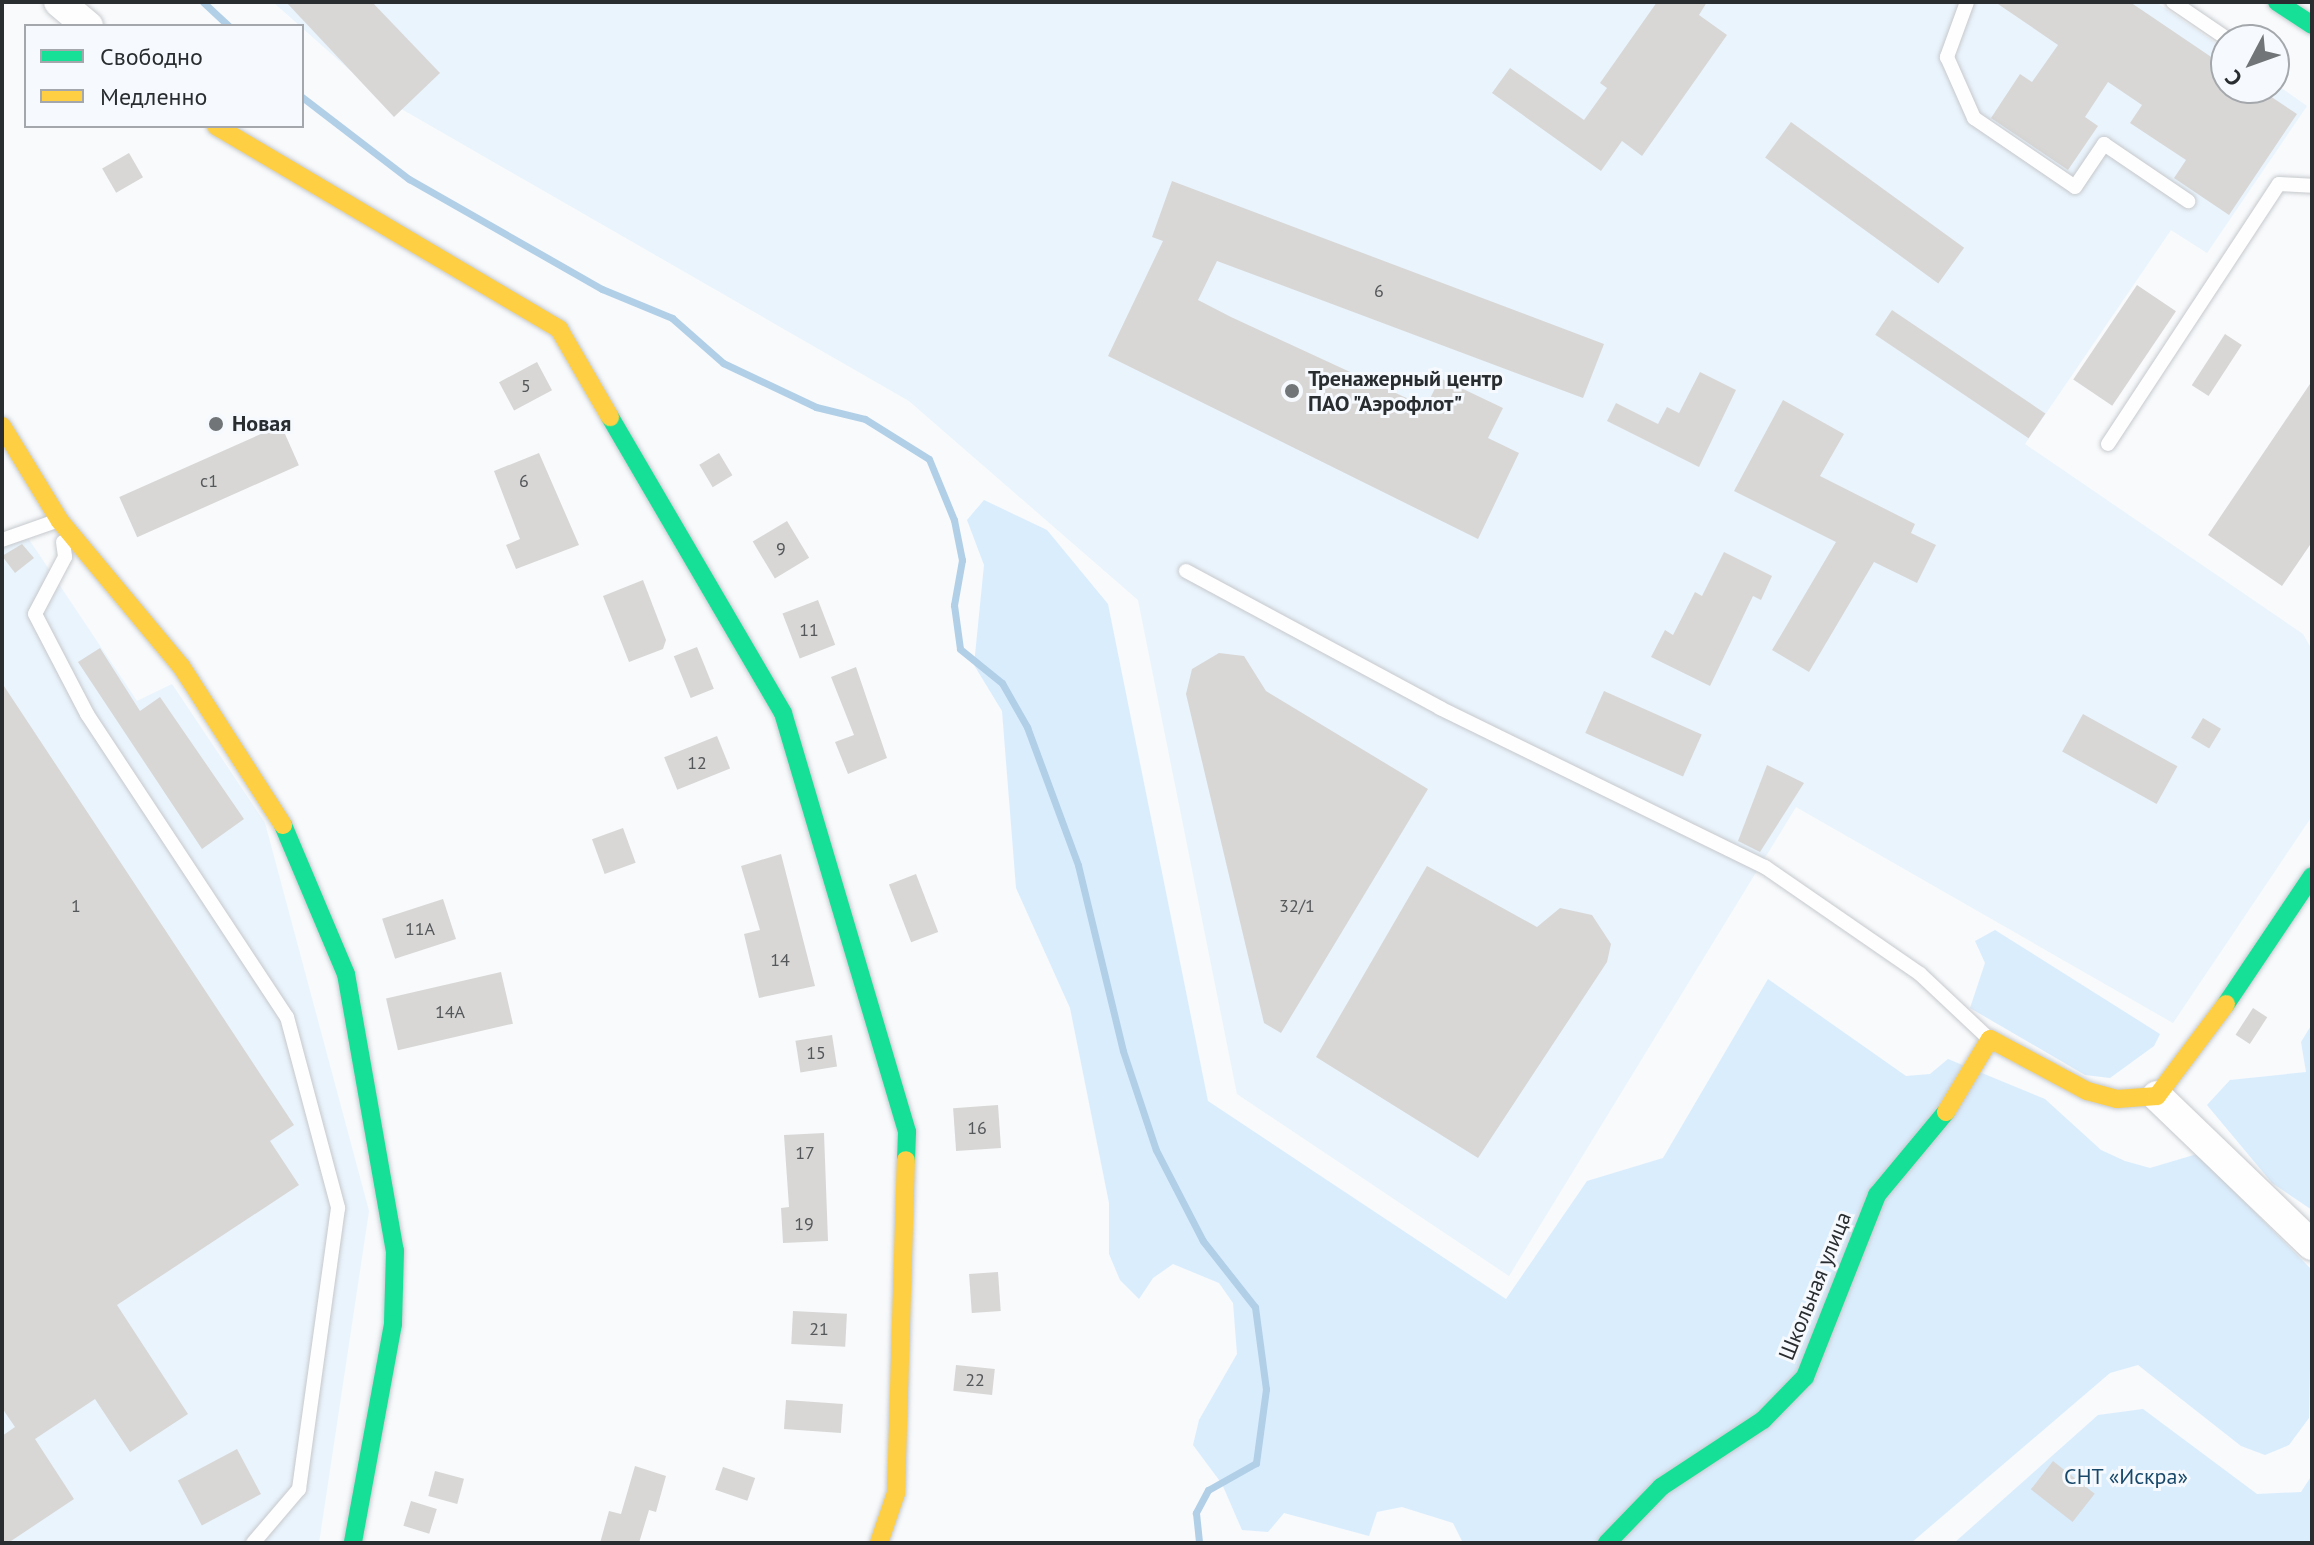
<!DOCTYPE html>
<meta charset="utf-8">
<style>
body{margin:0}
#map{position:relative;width:2314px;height:1545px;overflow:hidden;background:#f8fafc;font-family:"PT Sans",sans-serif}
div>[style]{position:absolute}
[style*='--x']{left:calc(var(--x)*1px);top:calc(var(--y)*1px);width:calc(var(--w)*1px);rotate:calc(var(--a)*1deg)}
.built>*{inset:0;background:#eaf4fd}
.green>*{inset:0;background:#daedfd}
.stream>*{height:7px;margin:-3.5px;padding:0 3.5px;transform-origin:3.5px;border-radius:3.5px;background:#b1cfe7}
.building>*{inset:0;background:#d8d7d6;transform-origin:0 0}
.roads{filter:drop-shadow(0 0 2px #c6c9cc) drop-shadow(0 0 2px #c6c9cc)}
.lane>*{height:14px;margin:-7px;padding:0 7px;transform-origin:7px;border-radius:7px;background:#fefeff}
.street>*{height:30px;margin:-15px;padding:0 15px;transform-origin:15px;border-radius:15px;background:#fefeff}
.fast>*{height:18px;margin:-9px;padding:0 9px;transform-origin:9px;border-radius:9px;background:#16e098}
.slow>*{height:18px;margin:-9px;padding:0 9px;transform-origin:9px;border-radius:9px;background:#ffcf43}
.dots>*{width:22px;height:22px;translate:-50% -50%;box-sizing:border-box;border:4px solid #f6fafe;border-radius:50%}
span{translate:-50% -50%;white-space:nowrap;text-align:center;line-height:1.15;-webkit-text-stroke:6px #f6fafe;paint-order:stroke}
.number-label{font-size:18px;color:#55585a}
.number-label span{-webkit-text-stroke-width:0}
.poi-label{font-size:22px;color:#292d30;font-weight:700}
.left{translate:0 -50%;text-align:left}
.street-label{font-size:22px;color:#292d30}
.park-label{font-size:22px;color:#18486a}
.frame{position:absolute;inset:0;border:4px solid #292d30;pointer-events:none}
.legend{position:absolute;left:24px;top:24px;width:280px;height:104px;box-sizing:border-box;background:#f6fafe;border:2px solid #a4a8ac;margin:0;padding:10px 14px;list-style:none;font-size:24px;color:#292d30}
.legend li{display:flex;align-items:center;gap:16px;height:40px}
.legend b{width:40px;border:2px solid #a4a8ac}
.north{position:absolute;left:2210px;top:24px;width:80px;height:80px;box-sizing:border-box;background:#f6fafe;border:2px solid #a4a8ac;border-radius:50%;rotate:229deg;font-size:22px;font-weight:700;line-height:32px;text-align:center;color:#292d30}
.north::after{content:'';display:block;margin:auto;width:28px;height:36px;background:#717577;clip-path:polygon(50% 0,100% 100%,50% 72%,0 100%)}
</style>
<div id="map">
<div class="built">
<i style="clip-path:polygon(273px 2px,2156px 2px,2226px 50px,2226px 88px,2274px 88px,2274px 83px,2307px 106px,2207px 253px,2171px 230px,2025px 444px,2303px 634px,2312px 650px,2312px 816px,2173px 1023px,1796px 807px,1509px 1276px,1237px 1094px,1138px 600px,909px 401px,379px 96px)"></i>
<i style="clip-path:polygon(22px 529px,137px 701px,172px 684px,265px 823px,369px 1211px,319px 1543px,2px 1543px,2px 536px)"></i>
</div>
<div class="green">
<i style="clip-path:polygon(984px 500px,1047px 530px,1108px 604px,1208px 1101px,1506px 1299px,1587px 1181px,1663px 1158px,1768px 979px,1906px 1076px,1930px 1074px,1948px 1059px,2045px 1099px,2101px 1150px,2125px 1161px,2150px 1168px,2197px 1154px,2312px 1270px,2309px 1418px,2289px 1445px,2265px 1455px,2241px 1446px,2138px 1365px,2110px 1373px,1911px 1543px,1463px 1543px,1453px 1523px,1402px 1507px,1377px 1512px,1369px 1536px,1284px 1513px,1268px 1532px,1242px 1530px,1222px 1484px,1193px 1445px,1199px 1420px,1237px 1354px,1233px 1303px,1219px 1283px,1173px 1264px,1153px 1278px,1139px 1299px,1120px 1280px,1109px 1254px,1109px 1203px,1070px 1008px,1016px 888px,1002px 711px,974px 665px,984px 565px,967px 520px)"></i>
<i style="clip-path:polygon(1995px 930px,2160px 1034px,2154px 1046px,2110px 1078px,2085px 1075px,1970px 1008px,1985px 963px,1975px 941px)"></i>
<i style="clip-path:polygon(2312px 1024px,2312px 1210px,2272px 1183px,2207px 1105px,2230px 1080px,2306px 1072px,2301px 1042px)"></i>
<i style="clip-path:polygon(2143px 1409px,2257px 1494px,2301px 1492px,2312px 1475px,2312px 1543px,1954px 1543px,2098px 1415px)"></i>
</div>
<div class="stream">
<i style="--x:203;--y:2;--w:35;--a:43"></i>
<i style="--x:302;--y:97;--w:135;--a:37.5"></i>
<i style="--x:409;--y:179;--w:222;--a:29.7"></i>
<i style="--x:602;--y:289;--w:76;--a:22.5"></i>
<i style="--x:672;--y:318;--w:68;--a:41.4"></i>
<i style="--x:723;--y:363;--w:103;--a:25.3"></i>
<i style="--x:816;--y:407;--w:50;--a:13.8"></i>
<i style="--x:865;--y:419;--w:75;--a:32"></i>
<i style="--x:929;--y:459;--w:66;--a:67.7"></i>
<i style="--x:954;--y:520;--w:41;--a:78.7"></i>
<i style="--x:962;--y:560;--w:46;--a:100.1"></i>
<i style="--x:954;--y:605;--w:44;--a:82.2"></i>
<i style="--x:960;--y:649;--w:54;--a:39"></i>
<i style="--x:1002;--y:683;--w:51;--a:60.4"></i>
<i style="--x:1027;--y:727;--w:147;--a:69.7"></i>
<i style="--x:1078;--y:865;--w:191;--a:76.4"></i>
<i style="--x:1123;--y:1051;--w:104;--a:71.6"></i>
<i style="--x:1156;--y:1150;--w:102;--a:62.7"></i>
<i style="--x:1203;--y:1241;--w:84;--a:51.8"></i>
<i style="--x:1255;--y:1307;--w:83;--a:82.4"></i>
<i style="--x:1266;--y:1389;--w:75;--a:97.7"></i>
<i style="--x:1256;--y:1463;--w:55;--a:150.6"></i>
<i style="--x:1208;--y:1490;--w:26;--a:118"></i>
<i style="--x:1196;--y:1513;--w:30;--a:84"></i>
</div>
<div class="building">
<i style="clip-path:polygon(286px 2px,372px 2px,440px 73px,394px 117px)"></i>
<i style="clip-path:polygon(1657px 2px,1707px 2px,1699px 15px,1727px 35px,1642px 156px,1622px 141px,1601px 171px,1492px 93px,1510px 68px,1584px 120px,1607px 88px,1600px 83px)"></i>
<i style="clip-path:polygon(1995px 2px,2130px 2px,2226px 67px,2226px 88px,2258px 88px,2297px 114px,2229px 215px,2174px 178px,2186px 160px,2130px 123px,2142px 105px,2108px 82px,2085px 117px,2098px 126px,2068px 170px,1991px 118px,2020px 74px,2032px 82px,2058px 45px)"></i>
<i style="left:1791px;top:122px;width:214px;height:44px;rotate:36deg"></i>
<i style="left:129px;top:153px;width:28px;height:31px;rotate:60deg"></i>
<i style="clip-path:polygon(1172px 181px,1604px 344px,1583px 398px,1217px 261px,1198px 300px,1231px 317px,1426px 407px,1440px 378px,1503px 408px,1488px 438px,1519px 453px,1478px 539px,1108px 356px,1163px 241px,1152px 237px)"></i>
<i style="left:2137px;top:285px;width:47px;height:114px;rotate:34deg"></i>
<i style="left:1892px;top:310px;width:185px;height:30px;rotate:34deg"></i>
<i style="left:2225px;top:334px;width:20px;height:61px;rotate:33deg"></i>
<i style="left:537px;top:362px;width:32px;height:43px;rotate:62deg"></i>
<i style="clip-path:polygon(1700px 372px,1736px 390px,1699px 467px,1607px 421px,1616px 403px,1658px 424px,1667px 407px,1679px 413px)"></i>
<i style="clip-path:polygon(2312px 381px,2312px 542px,2282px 586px,2208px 535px)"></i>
<i style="clip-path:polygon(1783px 400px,1844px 434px,1820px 476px,1915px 524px,1911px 533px,1936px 545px,1917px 583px,1874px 562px,1809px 672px,1772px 650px,1836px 542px,1734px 491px)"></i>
<i style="left:281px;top:425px;width:44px;height:177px;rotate:66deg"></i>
<i style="clip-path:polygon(539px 453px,579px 545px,516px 569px,506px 545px,520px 539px,494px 471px)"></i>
<i style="left:719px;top:453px;width:26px;height:23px;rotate:59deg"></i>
<i style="left:787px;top:521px;width:43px;height:40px;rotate:59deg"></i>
<i style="clip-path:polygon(22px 544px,34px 558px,15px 573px,2px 556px)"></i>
<i style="clip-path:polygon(1724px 552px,1772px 576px,1761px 600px,1753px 596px,1710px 686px,1651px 657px,1665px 630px,1673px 635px,1695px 592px,1702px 596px)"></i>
<i style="clip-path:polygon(643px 580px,666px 640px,663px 649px,629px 662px,603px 596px)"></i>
<i style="left:818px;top:600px;width:48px;height:38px;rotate:69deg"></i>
<i style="left:697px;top:647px;width:45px;height:25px;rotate:68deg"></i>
<i style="clip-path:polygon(100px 648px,140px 711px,160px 697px,244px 819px,202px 849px,78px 662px)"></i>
<i style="clip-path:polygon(1219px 653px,1244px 656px,1266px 691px,1428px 789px,1281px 1033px,1264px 1023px,1186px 694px,1192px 669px)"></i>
<i style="clip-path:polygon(856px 667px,887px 758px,848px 774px,835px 742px,854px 735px,831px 677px)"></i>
<i style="clip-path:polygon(2px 683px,294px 1125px,270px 1141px,299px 1185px,117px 1305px,188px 1414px,130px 1452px,95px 1399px,35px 1439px,74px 1499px,8px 1543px,2px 1543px,2px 1436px,15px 1427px,2px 1408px)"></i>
<i style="left:1604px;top:691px;width:107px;height:46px;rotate:24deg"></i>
<i style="left:2083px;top:714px;width:108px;height:43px;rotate:29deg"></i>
<i style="left:2203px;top:718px;width:21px;height:23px;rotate:31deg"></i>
<i style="left:717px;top:736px;width:35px;height:57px;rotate:68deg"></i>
<i style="clip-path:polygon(1767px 765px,1804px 783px,1760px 852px,1738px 841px)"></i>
<i style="left:623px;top:828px;width:37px;height:33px;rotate:70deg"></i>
<i style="clip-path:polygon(781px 854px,815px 986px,759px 998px,744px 934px,760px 930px,741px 866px)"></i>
<i style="clip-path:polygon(1427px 866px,1537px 927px,1560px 908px,1592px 915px,1611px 944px,1607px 962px,1478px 1158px,1316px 1057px)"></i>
<i style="left:916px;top:874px;width:62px;height:29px;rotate:69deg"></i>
<i style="left:443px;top:899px;width:42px;height:64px;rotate:72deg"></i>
<i style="left:501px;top:972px;width:53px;height:118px;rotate:77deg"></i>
<i style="left:2253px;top:1008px;width:17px;height:32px;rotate:33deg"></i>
<i style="left:832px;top:1035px;width:32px;height:37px;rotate:81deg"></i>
<i style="left:998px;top:1105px;width:43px;height:45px;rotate:86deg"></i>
<i style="clip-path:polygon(824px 1133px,828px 1241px,783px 1243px,781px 1208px,789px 1207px,784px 1135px)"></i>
<i style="left:998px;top:1272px;width:39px;height:29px;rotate:86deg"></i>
<i style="left:793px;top:1311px;width:54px;height:33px;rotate:3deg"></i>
<i style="left:956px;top:1365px;width:39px;height:26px;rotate:6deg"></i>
<i style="left:786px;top:1400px;width:57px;height:29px;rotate:4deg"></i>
<i style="left:237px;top:1449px;width:51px;height:67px;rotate:62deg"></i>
<i style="left:2053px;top:1461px;width:53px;height:36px;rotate:38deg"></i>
<i style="clip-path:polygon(635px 1466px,666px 1476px,656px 1512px,649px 1510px,639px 1543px,600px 1543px,609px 1511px,621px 1514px)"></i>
<i style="left:723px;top:1467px;width:34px;height:24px;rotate:19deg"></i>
<i style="left:435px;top:1471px;width:30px;height:26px;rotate:15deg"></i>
<i style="left:411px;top:1501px;width:27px;height:26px;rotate:17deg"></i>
</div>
<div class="roads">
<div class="lane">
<i style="--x:1967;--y:2;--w:59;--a:110"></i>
<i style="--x:1947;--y:57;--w:67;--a:66.1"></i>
<i style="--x:1974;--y:118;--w:122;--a:34.3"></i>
<i style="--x:2075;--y:187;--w:52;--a:-56"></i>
<i style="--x:2104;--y:144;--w:102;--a:34.2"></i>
<i style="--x:2173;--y:2;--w:68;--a:34.2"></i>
<i style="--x:2108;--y:444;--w:311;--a:-56.7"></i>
<i style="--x:2279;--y:184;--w:33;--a:3"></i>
<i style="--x:2;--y:540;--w:57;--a:-19.4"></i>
<i style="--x:63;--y:542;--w:15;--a:82"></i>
<i style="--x:65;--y:557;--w:64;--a:117.8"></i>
<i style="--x:35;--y:614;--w:113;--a:62.5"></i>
<i style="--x:87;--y:714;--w:363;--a:56.6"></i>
<i style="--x:287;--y:1017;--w:198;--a:75"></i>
<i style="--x:338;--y:1208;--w:284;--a:97.9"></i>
<i style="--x:299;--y:1489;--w:71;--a:130.4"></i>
<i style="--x:1186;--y:571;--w:289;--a:28.3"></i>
<i style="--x:1440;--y:708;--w:362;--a:26.1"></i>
<i style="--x:1765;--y:867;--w:188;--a:34.6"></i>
<i style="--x:1920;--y:974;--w:91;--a:43.2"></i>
</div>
<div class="street">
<i style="--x:59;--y:2;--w:38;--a:40"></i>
<i style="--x:2157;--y:1096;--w:215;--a:43.9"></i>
</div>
<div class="fast">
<i style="--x:2277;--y:2;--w:42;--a:33.3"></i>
<i style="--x:610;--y:417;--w:343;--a:59.7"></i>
<i style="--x:783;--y:713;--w:437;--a:73.5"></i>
<i style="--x:907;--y:1132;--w:28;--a:92"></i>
<i style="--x:283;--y:825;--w:162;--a:67.1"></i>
<i style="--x:346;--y:974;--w:281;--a:80"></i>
<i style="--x:395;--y:1251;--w:73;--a:91.6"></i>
<i style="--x:393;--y:1324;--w:223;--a:100.4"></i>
<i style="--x:2226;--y:1004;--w:154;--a:-56.1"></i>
<i style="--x:1607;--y:1543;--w:78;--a:-46"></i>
<i style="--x:1661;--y:1487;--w:122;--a:-33.3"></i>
<i style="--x:1763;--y:1420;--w:60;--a:-45.7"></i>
<i style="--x:1805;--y:1377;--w:196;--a:-68.4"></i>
<i style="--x:1877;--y:1195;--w:108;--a:-50.3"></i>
</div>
<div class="slow">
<i style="--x:216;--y:126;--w:399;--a:30.6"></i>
<i style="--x:559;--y:329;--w:102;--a:59.9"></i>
<i style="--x:2;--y:426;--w:111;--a:58.6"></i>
<i style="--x:60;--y:521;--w:189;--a:50.2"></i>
<i style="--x:181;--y:666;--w:189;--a:57.3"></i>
<i style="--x:1946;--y:1112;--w:85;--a:-58.9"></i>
<i style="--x:1990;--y:1039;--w:110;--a:28.2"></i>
<i style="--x:2087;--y:1091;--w:31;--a:15"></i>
<i style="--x:2117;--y:1099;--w:40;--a:-4.3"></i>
<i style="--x:2157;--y:1096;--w:115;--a:-53.1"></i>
<i style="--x:879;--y:1543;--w:53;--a:-71.2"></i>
<i style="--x:896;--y:1493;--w:333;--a:-88.3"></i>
</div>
</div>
<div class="dots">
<i style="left:1292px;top:391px;background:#717577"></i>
<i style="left:216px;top:424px;background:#717577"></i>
</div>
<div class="number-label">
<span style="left:1379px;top:291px">6</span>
<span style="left:526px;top:386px">5</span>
<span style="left:209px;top:481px">с1</span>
<span style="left:524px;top:481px">6</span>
<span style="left:781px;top:549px">9</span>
<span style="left:809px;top:630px">11</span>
<span style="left:697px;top:763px">12</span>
<span style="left:76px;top:906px">1</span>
<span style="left:1297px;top:906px">32/1</span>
<span style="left:420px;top:929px">11А</span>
<span style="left:780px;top:960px">14</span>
<span style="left:450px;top:1012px">14А</span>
<span style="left:816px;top:1053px">15</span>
<span style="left:977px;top:1128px">16</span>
<span style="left:805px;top:1153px">17</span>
<span style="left:804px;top:1224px">19</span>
<span style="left:819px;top:1329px">21</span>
<span style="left:975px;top:1380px">22</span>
</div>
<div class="poi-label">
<span class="left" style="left:1308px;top:391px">Тренажерный центр<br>ПАО "Аэрофлот"</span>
<span class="left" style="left:232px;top:424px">Новая</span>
</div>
<div class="street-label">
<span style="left:1815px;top:1286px;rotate:-68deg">Школьная улица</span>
</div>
<div class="park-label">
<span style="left:2126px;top:1477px">СНТ «Искра»</span>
</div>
<div class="frame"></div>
<ul class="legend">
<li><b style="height:10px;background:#16e098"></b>Свободно</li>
<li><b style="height:10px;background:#ffcf43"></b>Медленно</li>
</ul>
<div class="north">С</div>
</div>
